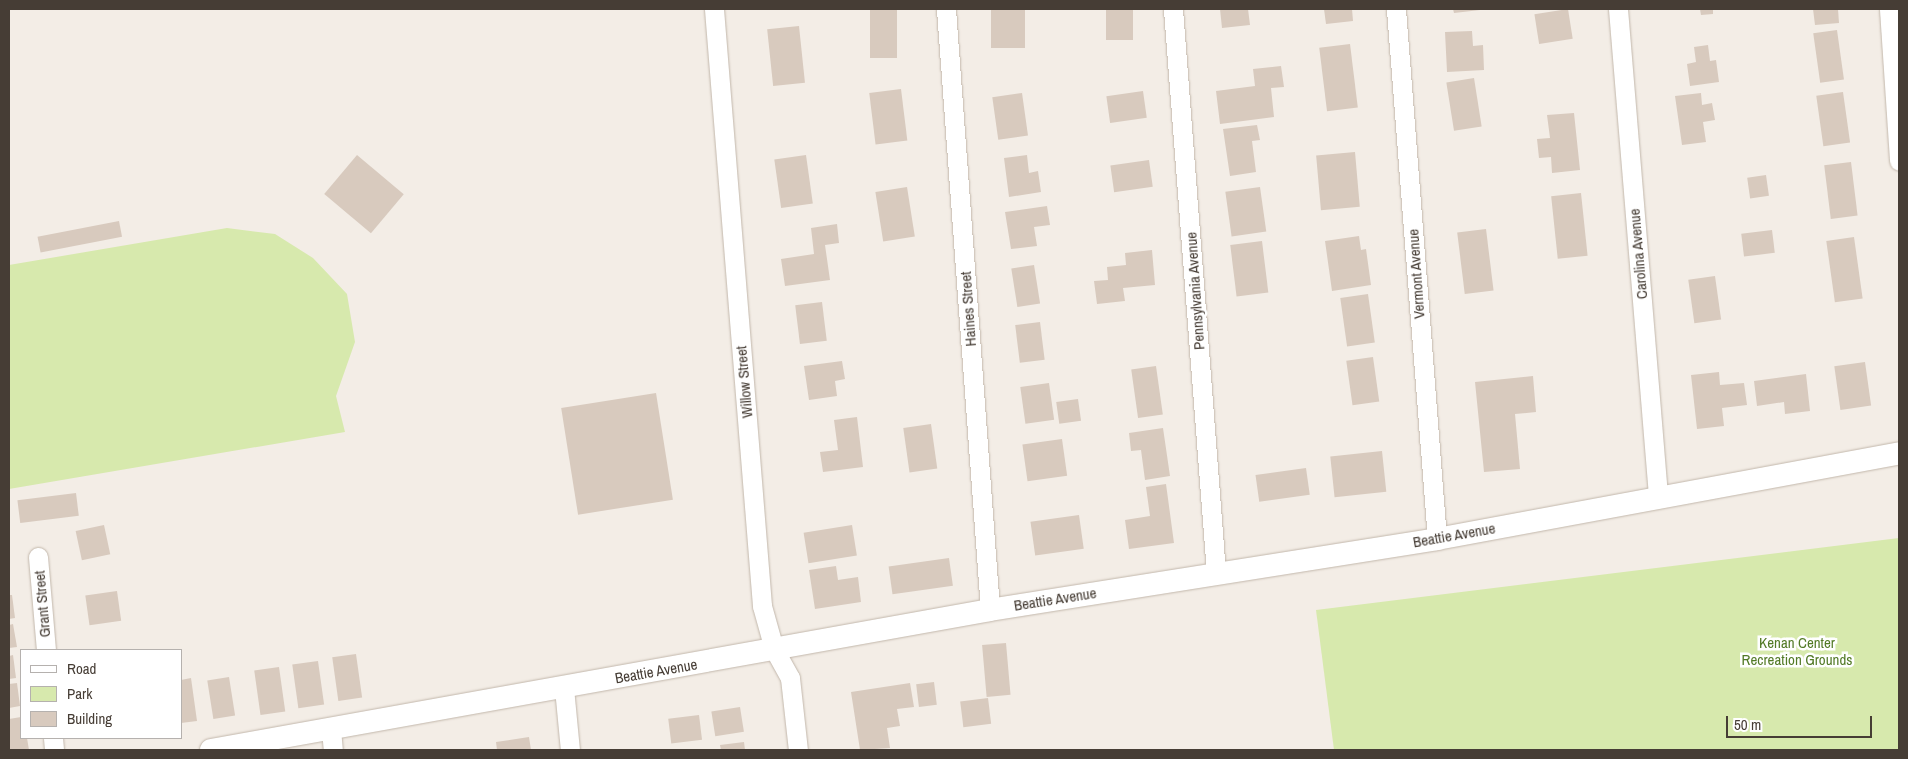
<!DOCTYPE html>
<style>
body{margin:0}
#map{position:relative;width:1908px;height:759px;overflow:hidden;background:#f3ede6;font-family:"Archivo Narrow",sans-serif}
div>[style]{position:absolute}
[style*='--x']{left:calc(var(--x)*1px);top:calc(var(--y)*1px);width:calc(var(--w)*1px);rotate:calc(var(--a)*1deg)}
.green>*{inset:0;background:#d7e9ad}
.building>*{inset:0;background:#d8cabe;transform-origin:0 0}
.roads{filter:drop-shadow(0 0 1px #c2b7ab) drop-shadow(0 0 1px #c2b7ab)}
.minor>*{height:19px;margin:-9.5px;padding:0 9.5px;transform-origin:9.5px;border-radius:9.5px;background:#fff}
.tertiary>*{height:22px;margin:-11px;padding:0 11px;transform-origin:11px;border-radius:11px;background:#fff}
span{translate:-50% -50%;white-space:nowrap;text-align:center;line-height:1.15;-webkit-text-stroke:5px #fff;paint-order:stroke}
.street-label{font-size:15px;color:#463d35}
.park-label{font-size:15px;color:#527a26}
.frame{position:absolute;inset:0;border:10px solid #463d35;pointer-events:none}
.legend{position:absolute;left:20px;top:649px;width:162px;height:90px;box-sizing:border-box;background:#fff;border:1px solid #b5b1ae;margin:0;padding:6px 9px;list-style:none;font-size:15px;color:#463d35}
.legend li{display:flex;align-items:center;gap:10px;height:25px}
.legend b{width:25px;border:1px solid #b5b1ae}
.scale{position:absolute;left:1726px;top:716px;width:146px;height:22px;box-sizing:border-box;border:2px solid #463d35;border-top:0;padding-left:6px;font-size:15px;line-height:18px;white-space:nowrap;color:#463d35;-webkit-text-stroke:4px #fff;paint-order:stroke}
</style>
<div id="map">
<div class="green">
<i style="clip-path:polygon(227px 228px,275px 234px,313px 258px,347px 294px,355px 342px,336px 396px,345px 432px,9px 489px,9px 265px)"></i>
<i style="clip-path:polygon(1899px 538px,1899px 750px,1334px 750px,1316px 610px)"></i>
</div>
<div class="building">
<i style="left:870px;top:9px;width:27px;height:49px"></i>
<i style="left:991px;top:9px;width:34px;height:39px"></i>
<i style="left:1106px;top:9px;width:27px;height:31px"></i>
<i style="clip-path:polygon(1220px 9px,1248px 9px,1250px 25px,1222px 28px)"></i>
<i style="clip-path:polygon(1324px 9px,1352px 9px,1353px 21px,1326px 24px)"></i>
<i style="clip-path:polygon(1453px 9px,1480px 9px,1480px 10px,1454px 13px)"></i>
<i style="left:1568px;top:9px;width:30px;height:34px;rotate:81deg"></i>
<i style="clip-path:polygon(1700px 9px,1713px 9px,1713px 14px,1701px 15px)"></i>
<i style="clip-path:polygon(1813px 9px,1838px 9px,1839px 23px,1815px 25px)"></i>
<i style="left:799px;top:26px;width:57px;height:32px;rotate:84deg"></i>
<i style="left:1837px;top:30px;width:50px;height:24px;rotate:82deg"></i>
<i style="clip-path:polygon(1472px 31px,1473px 46px,1483px 45px,1484px 70px,1447px 72px,1445px 32px)"></i>
<i style="left:1350px;top:44px;width:64px;height:31px;rotate:83deg"></i>
<i style="clip-path:polygon(1708px 45px,1710px 61px,1716px 60px,1719px 82px,1690px 86px,1687px 64px,1696px 62px,1694px 47px)"></i>
<i style="clip-path:polygon(1281px 66px,1284px 87px,1271px 88px,1274px 117px,1220px 124px,1216px 91px,1255px 86px,1253px 69px)"></i>
<i style="left:1474px;top:78px;width:49px;height:28px;rotate:81deg"></i>
<i style="left:901px;top:89px;width:52px;height:32px;rotate:83deg"></i>
<i style="left:1143px;top:91px;width:27px;height:37px;rotate:82deg"></i>
<i style="left:1843px;top:92px;width:51px;height:27px;rotate:82deg"></i>
<i style="left:1022px;top:93px;width:43px;height:30px;rotate:82deg"></i>
<i style="clip-path:polygon(1701px 93px,1702px 105px,1712px 103px,1715px 120px,1703px 122px,1706px 142px,1682px 145px,1675px 96px)"></i>
<i style="clip-path:polygon(1574px 113px,1580px 170px,1552px 173px,1551px 157px,1539px 158px,1537px 139px,1550px 138px,1547px 115px)"></i>
<i style="clip-path:polygon(1257px 125px,1260px 140px,1252px 141px,1256px 172px,1230px 176px,1223px 129px)"></i>
<i style="left:1355px;top:152px;width:55px;height:39px;rotate:85deg"></i>
<i style="left:357px;top:155px;width:61px;height:51px;rotate:40deg"></i>
<i style="left:806px;top:155px;width:49px;height:32px;rotate:82deg"></i>
<i style="clip-path:polygon(1027px 155px,1029px 173px,1038px 171px,1041px 192px,1009px 197px,1004px 158px)"></i>
<i style="left:1149px;top:160px;width:27px;height:39px;rotate:82deg"></i>
<i style="left:1851px;top:162px;width:54px;height:27px;rotate:83deg"></i>
<i style="left:1766px;top:175px;width:21px;height:19px;rotate:82deg"></i>
<i style="left:907px;top:187px;width:50px;height:32px;rotate:81deg"></i>
<i style="left:1260px;top:187px;width:45px;height:35px;rotate:82deg"></i>
<i style="left:1581px;top:193px;width:63px;height:30px;rotate:84deg"></i>
<i style="clip-path:polygon(1047px 206px,1050px 225px,1034px 227px,1037px 246px,1011px 249px,1005px 212px)"></i>
<i style="left:119px;top:221px;width:16px;height:83px;rotate:79deg"></i>
<i style="clip-path:polygon(837px 224px,839px 243px,825px 245px,830px 280px,785px 286px,781px 259px,814px 254px,811px 228px)"></i>
<i style="left:1486px;top:229px;width:62px;height:29px;rotate:83deg"></i>
<i style="left:1772px;top:230px;width:23px;height:31px;rotate:83deg"></i>
<i style="clip-path:polygon(1359px 236px,1361px 250px,1366px 249px,1371px 285px,1332px 291px,1325px 241px)"></i>
<i style="left:1854px;top:237px;width:62px;height:28px;rotate:82deg"></i>
<i style="left:1262px;top:241px;width:52px;height:32px;rotate:83deg"></i>
<i style="clip-path:polygon(1152px 250px,1155px 285px,1123px 288px,1125px 301px,1097px 304px,1094px 281px,1108px 280px,1107px 267px,1126px 265px,1125px 253px)"></i>
<i style="left:1034px;top:265px;width:39px;height:23px;rotate:81deg"></i>
<i style="left:1715px;top:276px;width:44px;height:27px;rotate:82deg"></i>
<i style="left:1368px;top:294px;width:49px;height:28px;rotate:82deg"></i>
<i style="left:822px;top:302px;width:39px;height:27px;rotate:83deg"></i>
<i style="left:1040px;top:322px;width:38px;height:25px;rotate:83deg"></i>
<i style="left:1373px;top:357px;width:45px;height:27px;rotate:82deg"></i>
<i style="clip-path:polygon(842px 361px,845px 379px,835px 381px,837px 396px,809px 400px,804px 366px)"></i>
<i style="left:1865px;top:362px;width:44px;height:31px;rotate:82deg"></i>
<i style="left:1156px;top:366px;width:49px;height:25px;rotate:82deg"></i>
<i style="clip-path:polygon(1719px 372px,1720px 385px,1744px 383px,1747px 405px,1722px 408px,1724px 426px,1697px 429px,1691px 375px)"></i>
<i style="clip-path:polygon(1806px 374px,1810px 411px,1785px 414px,1784px 402px,1757px 406px,1754px 381px)"></i>
<i style="clip-path:polygon(1533px 376px,1536px 412px,1515px 414px,1520px 469px,1484px 472px,1475px 382px)"></i>
<i style="left:1049px;top:383px;width:37px;height:29px;rotate:82deg"></i>
<i style="left:656px;top:393px;width:108px;height:96px;rotate:81deg"></i>
<i style="left:1078px;top:399px;width:22px;height:22px;rotate:82deg"></i>
<i style="clip-path:polygon(857px 417px,863px 467px,823px 472px,820px 452px,838px 450px,834px 420px)"></i>
<i style="left:931px;top:424px;width:45px;height:28px;rotate:82deg"></i>
<i style="clip-path:polygon(1163px 428px,1170px 476px,1145px 480px,1141px 450px,1131px 451px,1129px 433px)"></i>
<i style="left:1062px;top:439px;width:37px;height:40px;rotate:82deg"></i>
<i style="left:1382px;top:451px;width:41px;height:52px;rotate:84deg"></i>
<i style="left:1306px;top:468px;width:27px;height:51px;rotate:82deg"></i>
<i style="clip-path:polygon(1166px 484px,1174px 543px,1129px 549px,1125px 520px,1150px 516px,1146px 487px)"></i>
<i style="left:76px;top:493px;width:23px;height:59px;rotate:83deg"></i>
<i style="left:1079px;top:515px;width:34px;height:49px;rotate:82deg"></i>
<i style="left:104px;top:525px;width:30px;height:29px;rotate:78deg"></i>
<i style="left:852px;top:525px;width:31px;height:49px;rotate:81deg"></i>
<i style="left:949px;top:558px;width:28px;height:61px;rotate:82deg"></i>
<i style="clip-path:polygon(836px 566px,838px 580px,858px 577px,861px 602px,815px 609px,809px 570px)"></i>
<i style="left:117px;top:591px;width:30px;height:32px;rotate:82deg"></i>
<i style="clip-path:polygon(9px 595px,12px 595px,15px 618px,9px 619px)"></i>
<i style="clip-path:polygon(13px 624px,17px 647px,9px 648px,9px 625px)"></i>
<i style="left:1006px;top:643px;width:52px;height:24px;rotate:85deg"></i>
<i style="left:356px;top:654px;width:44px;height:24px;rotate:82deg"></i>
<i style="clip-path:polygon(13px 655px,16px 678px,9px 679px,9px 656px)"></i>
<i style="left:318px;top:661px;width:44px;height:26px;rotate:82deg"></i>
<i style="left:279px;top:667px;width:45px;height:25px;rotate:82deg"></i>
<i style="left:229px;top:677px;width:39px;height:22px;rotate:81deg"></i>
<i style="clip-path:polygon(191px 678px,197px 721px,181px 723px,181px 680px)"></i>
<i style="left:934px;top:682px;width:23px;height:18px;rotate:83deg"></i>
<i style="clip-path:polygon(17px 683px,20px 706px,9px 708px,9px 684px)"></i>
<i style="clip-path:polygon(910px 683px,914px 707px,897px 709px,900px 726px,887px 728px,890px 748px,860px 750px,851px 692px)"></i>
<i style="left:988px;top:698px;width:26px;height:28px;rotate:83deg"></i>
<i style="left:740px;top:707px;width:25px;height:29px;rotate:81deg"></i>
<i style="left:699px;top:715px;width:25px;height:31px;rotate:83deg"></i>
<i style="clip-path:polygon(21px 717px,21px 738px,27px 738px,29px 750px,9px 750px,9px 719px)"></i>
<i style="clip-path:polygon(529px 737px,531px 750px,497px 750px,496px 742px)"></i>
<i style="clip-path:polygon(744px 742px,745px 750px,721px 750px,720px 745px)"></i>
</div>
<div class="roads">
<div class="minor">
<i style="--x:714;--y:9;--w:599;--a:85.4"></i>
<i style="--x:762;--y:606;--w:45;--a:74.4"></i>
<i style="--x:774;--y:649;--w:33;--a:61"></i>
<i style="--x:790;--y:678;--w:72;--a:83.7"></i>
<i style="--x:946;--y:9;--w:603;--a:85.81"></i>
<i style="--x:1173;--y:9;--w:566;--a:85.64"></i>
<i style="--x:1396;--y:9;--w:532;--a:85.58"></i>
<i style="--x:1618;--y:9;--w:491;--a:85.3"></i>
<i style="--x:1889;--y:9;--w:152;--a:86.2"></i>
<i style="--x:38;--y:557;--w:93;--a:85.1"></i>
<i style="--x:564;--y:688;--w:62;--a:84.5"></i>
<i style="--x:331;--y:729;--w:21;--a:85"></i>
<i style="--x:53;--y:738;--w:12;--a:85"></i>
</div>
<div class="tertiary">
<i style="--x:211;--y:750;--w:791;--a:-10.19"></i>
<i style="--x:990;--y:610;--w:453;--a:-9"></i>
<i style="--x:1437;--y:539;--w:470;--a:-10.5"></i>
</div>
</div>
<div class="street-label">
<span style="left:1638px;top:254px;rotate:-95deg">Carolina Avenue</span>
<span style="left:1416px;top:274px;rotate:-94deg">Vermont Avenue</span>
<span style="left:1195px;top:291px;rotate:-94deg">Pennsylvania Avenue</span>
<span style="left:968px;top:309px;rotate:-94deg">Haines Street</span>
<span style="left:744px;top:382px;rotate:-95deg">Willow Street</span>
<span style="left:1454px;top:535px;rotate:-10deg">Beattie Avenue</span>
<span style="left:1055px;top:599px;rotate:-9deg">Beattie Avenue</span>
<span style="left:42px;top:604px;rotate:-95deg">Grant Street</span>
<span style="left:656px;top:671px;rotate:-10deg">Beattie Avenue</span>
</div>
<div class="park-label">
<span style="left:1797px;top:651px">Kenan Center<br>Recreation Grounds</span>
</div>
<div class="frame"></div>
<ul class="legend">
<li><b style="height:6px;background:#fff"></b>Road</li>
<li><b style="height:14px;background:#d7e9ad"></b>Park</li>
<li><b style="height:14px;background:#d8cabe"></b>Building</li>
</ul>
<div class="scale">50 m</div>
</div>
